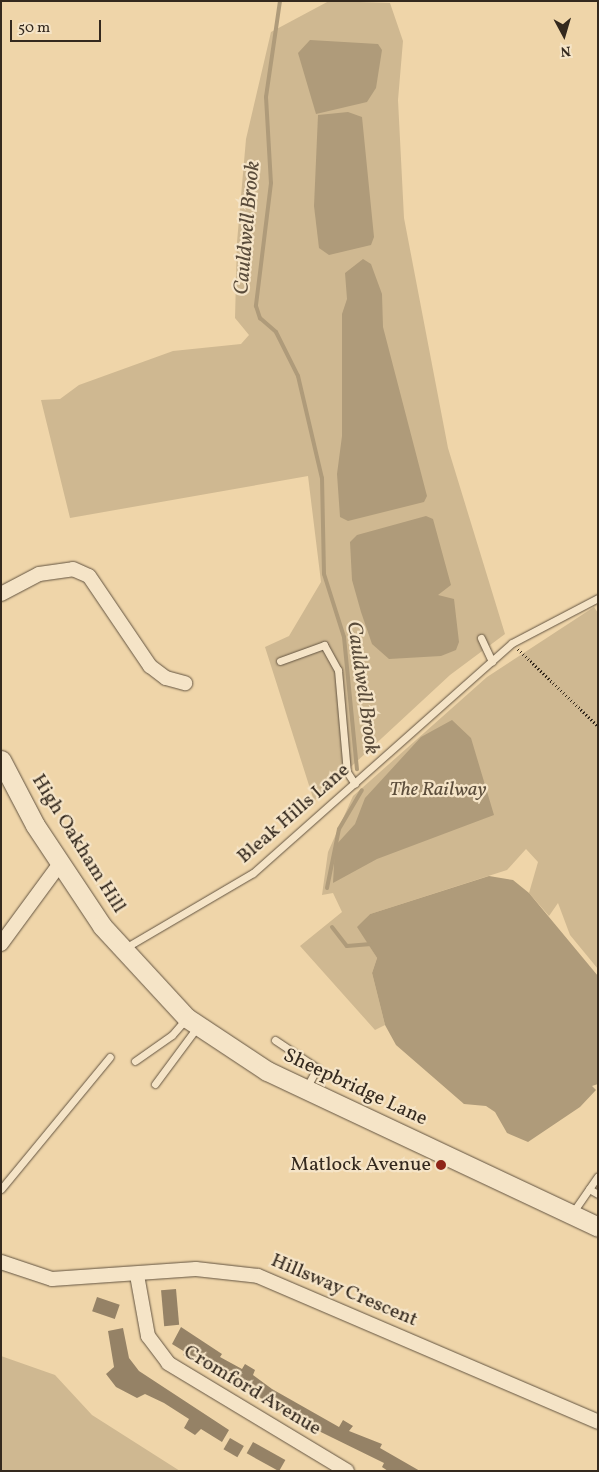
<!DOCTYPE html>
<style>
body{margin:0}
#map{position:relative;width:599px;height:1472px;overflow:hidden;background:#efd5a9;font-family:Vollkorn,serif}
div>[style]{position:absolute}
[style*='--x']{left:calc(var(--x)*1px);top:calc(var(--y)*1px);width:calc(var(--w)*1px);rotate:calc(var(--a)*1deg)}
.green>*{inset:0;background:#cfb891}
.water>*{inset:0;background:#af9b7a}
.stream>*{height:4px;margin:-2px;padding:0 2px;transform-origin:2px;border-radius:2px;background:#af9b7a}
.building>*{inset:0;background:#958266;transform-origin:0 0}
.path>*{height:2.5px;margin-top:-1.25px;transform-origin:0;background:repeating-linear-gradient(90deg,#34291e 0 1px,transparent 0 3.5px)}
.roads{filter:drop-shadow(0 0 1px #635441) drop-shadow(0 0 1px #635441)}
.lane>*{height:7px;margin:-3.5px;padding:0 3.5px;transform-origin:3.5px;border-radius:3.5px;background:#f5e4c7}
.street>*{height:14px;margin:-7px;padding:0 7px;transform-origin:7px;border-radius:7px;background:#f5e4c7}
.secondary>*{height:19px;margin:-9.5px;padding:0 9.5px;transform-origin:9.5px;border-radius:9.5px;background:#f5e4c7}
.dots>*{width:14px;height:14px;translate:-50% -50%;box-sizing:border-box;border:2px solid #f5e4c7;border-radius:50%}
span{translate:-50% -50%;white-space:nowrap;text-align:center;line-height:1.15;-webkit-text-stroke:4.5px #f5e4c7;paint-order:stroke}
.park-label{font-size:20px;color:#5b4d3b;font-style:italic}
.street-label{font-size:20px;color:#34291e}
.poi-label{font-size:20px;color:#34291e}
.right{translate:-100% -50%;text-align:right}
.water-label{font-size:21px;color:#594b3a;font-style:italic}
.frame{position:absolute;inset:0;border:2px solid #34291e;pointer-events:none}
.north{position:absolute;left:539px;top:10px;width:50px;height:50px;-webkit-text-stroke:4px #f5e4c7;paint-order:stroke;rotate:174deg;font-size:14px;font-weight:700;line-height:20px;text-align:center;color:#34291e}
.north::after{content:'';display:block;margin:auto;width:18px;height:22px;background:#34291e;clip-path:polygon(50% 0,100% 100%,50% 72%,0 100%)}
.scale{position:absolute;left:10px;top:20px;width:91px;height:22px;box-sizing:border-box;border:2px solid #34291e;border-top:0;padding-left:6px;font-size:15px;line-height:18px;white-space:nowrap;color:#34291e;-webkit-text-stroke:4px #f5e4c7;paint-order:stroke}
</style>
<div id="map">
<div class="green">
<i style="clip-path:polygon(329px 1px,390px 3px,403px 41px,398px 100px,404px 218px,448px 448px,505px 634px,450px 675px,314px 801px,265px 647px,289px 636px,321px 582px,308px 476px,70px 518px,41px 400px,60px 399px,79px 385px,173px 351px,241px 344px,249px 335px,235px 318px,237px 242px,246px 139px,271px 32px)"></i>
<i style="clip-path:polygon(594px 607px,598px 613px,598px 969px,570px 935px,558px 903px,549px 916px,529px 893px,538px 862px,526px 849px,507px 870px,370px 914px,358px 927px,377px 958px,372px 973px,385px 1025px,375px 1030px,300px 946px,342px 912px,333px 893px,322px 895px,328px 852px,353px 796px,487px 677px)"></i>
<i style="clip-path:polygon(1px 1356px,55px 1375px,92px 1415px,180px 1471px,1px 1471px)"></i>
</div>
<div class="water">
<i style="clip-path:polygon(310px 40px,378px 44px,382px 50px,376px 88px,367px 102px,316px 114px,298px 53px)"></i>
<i style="clip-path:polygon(348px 112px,362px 117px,374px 237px,371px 245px,329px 255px,319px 248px,314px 206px,318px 115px)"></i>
<i style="clip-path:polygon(363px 259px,371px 264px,382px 294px,383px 327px,427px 496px,424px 502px,348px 521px,340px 517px,337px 474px,342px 436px,342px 314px,347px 299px,345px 273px)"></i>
<i style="clip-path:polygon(426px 516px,433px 519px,451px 585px,438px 595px,454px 599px,459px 642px,456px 650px,441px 656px,389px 659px,372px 644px,361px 612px,352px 580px,350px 542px,357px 535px)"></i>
<i style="clip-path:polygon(452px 720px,471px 738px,494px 815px,377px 859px,333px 883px,335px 846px,355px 824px,365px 798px,421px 737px)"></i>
<i style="clip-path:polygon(489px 876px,513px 880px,529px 893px,598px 976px,598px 1084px,592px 1086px,596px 1090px,580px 1107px,528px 1142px,507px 1133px,495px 1112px,486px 1106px,464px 1104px,396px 1045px,385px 1025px,372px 973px,377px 958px,357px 927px,370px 914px)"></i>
</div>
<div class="stream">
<i style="--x:280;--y:1;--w:97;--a:98.3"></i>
<i style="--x:266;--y:97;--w:86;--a:86.7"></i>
<i style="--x:271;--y:183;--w:124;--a:97"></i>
<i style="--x:256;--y:306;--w:13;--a:72"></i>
<i style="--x:260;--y:318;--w:21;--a:41"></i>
<i style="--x:276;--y:332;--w:49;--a:63.4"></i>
<i style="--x:298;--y:376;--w:105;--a:76.8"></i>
<i style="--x:322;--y:478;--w:96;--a:88.8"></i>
<i style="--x:324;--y:574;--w:66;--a:72.4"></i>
<i style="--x:344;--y:637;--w:133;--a:84.4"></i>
<i style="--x:327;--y:888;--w:60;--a:-78.5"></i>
<i style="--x:339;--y:829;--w:45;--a:-59.5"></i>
<i style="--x:332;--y:927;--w:24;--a:52"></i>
<i style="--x:347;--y:946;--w:24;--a:-5"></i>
</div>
<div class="building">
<i style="left:176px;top:1289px;width:36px;height:15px;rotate:85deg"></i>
<i style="left:97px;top:1297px;width:24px;height:15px;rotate:19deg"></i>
<i style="clip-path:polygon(181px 1327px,222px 1354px,220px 1357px,242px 1369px,245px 1364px,255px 1370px,253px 1375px,272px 1389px,339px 1427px,343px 1420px,353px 1426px,349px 1431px,382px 1444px,380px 1448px,420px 1471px,388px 1471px,382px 1467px,384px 1463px,280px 1412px,282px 1408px,234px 1386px,220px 1372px,183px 1355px,185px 1352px,172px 1344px)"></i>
<i style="clip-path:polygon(123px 1328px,129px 1358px,139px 1371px,229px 1430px,222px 1442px,201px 1429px,195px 1435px,184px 1428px,189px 1419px,164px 1403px,145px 1394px,137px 1398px,116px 1387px,106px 1374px,114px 1367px,108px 1331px)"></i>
<i style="left:230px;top:1438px;width:16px;height:13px;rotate:30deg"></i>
<i style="left:253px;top:1442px;width:37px;height:13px;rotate:29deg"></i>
</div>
<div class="path">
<i style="--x:518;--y:649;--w:111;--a:43.9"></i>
</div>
<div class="roads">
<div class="lane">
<i style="--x:481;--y:638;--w:26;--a:65"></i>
<i style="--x:280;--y:661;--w:47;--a:-20"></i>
<i style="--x:324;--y:645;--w:29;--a:61"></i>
<i style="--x:338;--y:670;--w:102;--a:85"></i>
<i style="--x:347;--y:772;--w:14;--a:56"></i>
<i style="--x:125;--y:948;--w:148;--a:-30.4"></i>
<i style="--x:253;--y:873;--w:346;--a:-41.6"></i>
<i style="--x:512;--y:643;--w:97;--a:-27.6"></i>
<i style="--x:275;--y:1040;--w:50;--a:33.7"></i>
<i style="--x:317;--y:1068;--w:24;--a:118"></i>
<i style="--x:135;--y:1061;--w:45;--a:-35.1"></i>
<i style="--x:172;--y:1035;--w:21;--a:-49"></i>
<i style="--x:155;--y:1084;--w:72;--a:-53.4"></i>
<i style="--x:1;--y:1189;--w:171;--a:-50.5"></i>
<i style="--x:589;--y:1189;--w:10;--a:29"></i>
<i style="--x:571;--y:1215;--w:47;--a:-55.3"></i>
</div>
<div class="street">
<i style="--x:1;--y:594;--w:43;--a:-27.8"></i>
<i style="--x:39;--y:574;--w:34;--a:-8"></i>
<i style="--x:73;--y:569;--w:17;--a:24"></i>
<i style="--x:89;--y:576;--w:109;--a:55.9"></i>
<i style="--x:150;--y:666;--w:20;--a:37"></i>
<i style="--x:166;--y:678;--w:20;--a:15"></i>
<i style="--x:1;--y:944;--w:98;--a:-53.7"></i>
<i style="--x:1;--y:1262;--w:54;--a:18.4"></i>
<i style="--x:52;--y:1279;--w:144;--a:-4"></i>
<i style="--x:196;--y:1269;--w:62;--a:6.4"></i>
<i style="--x:258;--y:1276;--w:370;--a:23.2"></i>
<i style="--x:137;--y:1275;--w:62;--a:79.8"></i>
<i style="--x:148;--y:1336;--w:34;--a:53"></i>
<i style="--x:168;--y:1363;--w:209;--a:31.1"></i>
</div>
<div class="secondary">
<i style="--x:1;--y:760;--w:73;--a:62.4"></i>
<i style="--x:35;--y:825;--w:121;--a:56.4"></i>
<i style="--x:102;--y:926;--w:125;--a:47.3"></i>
<i style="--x:187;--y:1018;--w:96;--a:33.5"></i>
<i style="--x:267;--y:1071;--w:366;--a:25.2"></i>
</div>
</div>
<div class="dots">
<i style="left:441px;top:1165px;background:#8f2418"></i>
</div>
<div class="park-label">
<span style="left:438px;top:790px">The Railway</span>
</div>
<div class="street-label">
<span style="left:294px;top:814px;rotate:-41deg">Bleak Hills Lane</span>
<span style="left:78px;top:844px;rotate:58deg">High Oakham Hill</span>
<span style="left:355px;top:1088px;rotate:25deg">Sheepbridge Lane</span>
<span style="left:344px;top:1291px;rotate:23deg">Hillsway Crescent</span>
<span style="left:252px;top:1391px;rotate:31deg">Cromford Avenue</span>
</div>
<div class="poi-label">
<span class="right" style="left:431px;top:1165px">Matlock Avenue</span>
</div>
<div class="water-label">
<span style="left:248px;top:228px;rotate:-85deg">Cauldwell Brook</span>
<span style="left:362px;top:688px;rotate:82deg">Cauldwell Brook</span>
</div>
<div class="frame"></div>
<div class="north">N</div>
<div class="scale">50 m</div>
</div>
